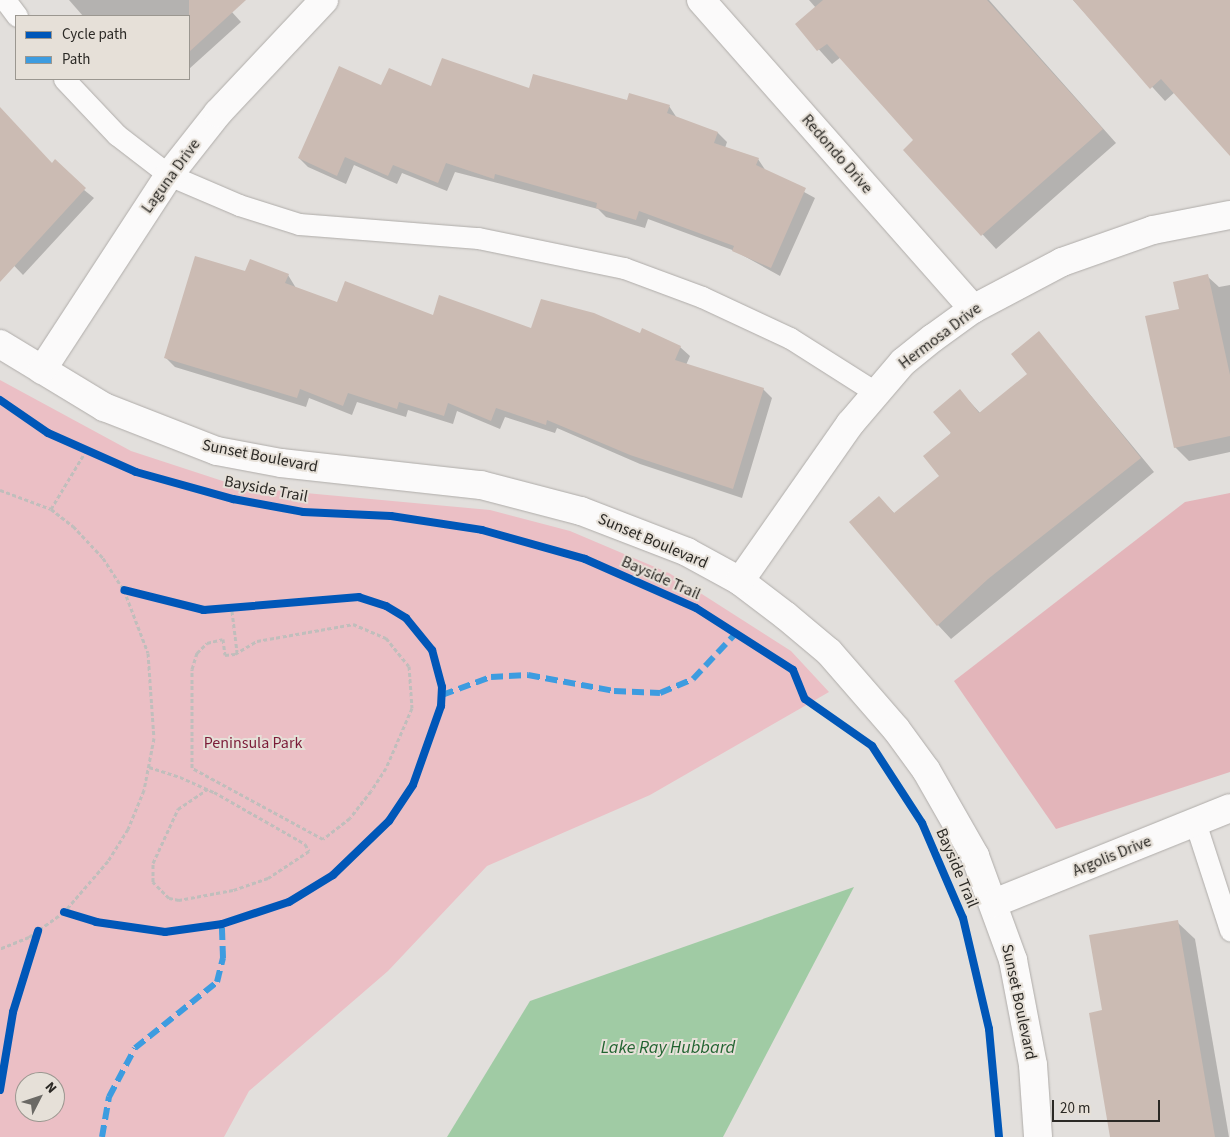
<!DOCTYPE html>
<style>
body{margin:0}
#map{position:relative;width:1230px;height:1137px;overflow:hidden;background:#e2dfdc;font-family:"Source Sans 3",sans-serif}
div>[style]{position:absolute}
[style*='--x']{left:calc(var(--x)*1px);top:calc(var(--y)*1px);width:calc(var(--w)*1px);rotate:calc(var(--a)*1deg)}
.green>*{inset:0;background:#ebbfc5}
.forest>*{inset:0;background:#e3b5ba}
.water>*{inset:0;background:#a0cba4}
.shadow>*{inset:0;background:#0003}
.building>*{inset:0;background:#cbbbb3}
.path>*{height:3px;margin-top:-1.5px;transform-origin:0;background:repeating-linear-gradient(90deg,#c0bebc 0 4px,transparent 0 6.5px)}
.roads{filter:drop-shadow(0 0 1px #afaca9) drop-shadow(0 0 1px #afaca9)}
.lane>*{height:21px;margin:-10.5px;padding:0 10.5px;transform-origin:10.5px;border-radius:10.5px;background:#fbfafa}
.street>*{height:28px;margin:-14px;padding:0 14px;transform-origin:14px;border-radius:14px;background:#fbfafa}
.quiet>*{height:6px;margin-top:-3px;transform-origin:0;background:repeating-linear-gradient(90deg,#3d9ce0 0 12px,transparent 0 18px)}
.cycleway>*{height:8px;margin:-4px;padding:0 4px;transform-origin:4px;border-radius:4px;background:#0057b8}
span{translate:-50% -50%;white-space:nowrap;text-align:center;line-height:1.15;-webkit-text-stroke:4px #e6e0d8;paint-order:stroke}
.street-label{font-size:16px;color:#2b2925}
.park-label{font-size:16px;color:#7b1b37}
.water-label{font-size:18px;color:#226431;font-style:italic}
.legend{position:absolute;left:15px;top:15px;width:175px;height:65px;box-sizing:border-box;background:#e6e0d8;border:1px solid #9b9790;margin:0;padding:6px 9px;list-style:none;font-size:15px;color:#2b2925}
.legend li{display:flex;align-items:center;gap:10px;height:25px}
.legend b{width:25px;border:1px solid #9b9790}
.north{position:absolute;left:15px;top:1072px;width:50px;height:50px;box-sizing:border-box;background:#e6e0d8;border:1px solid #9b9790;border-radius:50%;rotate:49deg;font-size:14px;font-weight:700;line-height:20px;text-align:center;color:#2b2925}
.north::after{content:'';display:block;margin:auto;width:18px;height:22px;background:#6b6965;clip-path:polygon(50% 0,100% 100%,50% 72%,0 100%)}
.scale{position:absolute;left:1052px;top:1100px;width:108px;height:22px;box-sizing:border-box;border:2px solid #2b2925;border-top:0;padding-left:6px;font-size:15px;line-height:18px;white-space:nowrap;color:#2b2925;-webkit-text-stroke:4px #e6e0d8;paint-order:stroke}
</style>
<div id="map">
<div class="green">
<i style="clip-path:polygon(evenodd,0 380px,131px 451px,241px 487px,490px 510px,570px 531px,669px 573px,791px 651px,829px 692px,650px 795px,487px 866px,388px 971px,249px 1091px,224px 1137px,0 1137px,0 380px,25px 1082px,55px 1082px,55px 1112px,25px 1112px,25px 1082px)"></i>
</div>
<div class="forest">
<i style="clip-path:polygon(1230px 493px,1230px 772px,1056px 829px,954px 681px,1185px 502px)"></i>
</div>
<div class="water">
<i style="clip-path:polygon(854px 887px,723px 1137px,447px 1137px,530px 1001px)"></i>
</div>
<div class="shadow">
<i style="clip-path:polygon(69px 0,221px 0,241px 22px,189px 69px,189px 16px,83px 16px)"></i>
<i style="clip-path:polygon(809px 0,989px 0,1116px 143px,996px 249px,905px 150px,915px 140px,841px 57px,832px 64px,796px 24px,816px 8px)"></i>
<i style="clip-path:polygon(1073px 0,1230px 0,1230px 152px,1175px 92px,1165px 101px)"></i>
<i style="clip-path:polygon(382px 87px,530px 89px,669px 106px,677px 118px,718px 133px,727px 142px,725px 148px,758px 159px,766px 171px,815px 198px,780px 276px,735px 251px,648px 219px,645px 228px,606px 217px,598px 209px,455px 172px,447px 191px,402px 173px,397px 184px,354px 165px,346px 184px,308px 167px,299px 158px)"></i>
<i style="clip-path:polygon(0 112px,52px 164px,94px 198px,23px 275px,0 251px)"></i>
<i style="clip-path:polygon(246px 273px,288px 275px,296px 288px,338px 303px,532px 330px,640px 335px,680px 347px,690px 356px,686px 365px,763px 389px,772px 398px,742px 498px,640px 464px,557px 428px,555px 433px,505px 417px,500px 429px,457px 411px,453px 424px,408px 410px,406px 417px,357px 402px,352px 415px,309px 398px,306px 407px,175px 367px,166px 358px)"></i>
<i style="clip-path:polygon(1207px 276px,1219px 287px,1230px 285px,1230px 452px,1189px 461px,1175px 447px,1181px 310px)"></i>
<i style="clip-path:polygon(1039px 333px,1154px 472px,951px 639px,938px 625px,879px 498px,895px 514px,941px 476px,960px 391px,981px 414px,1029px 374px)"></i>
<i style="clip-path:polygon(1177px 922px,1195px 939px,1229px 1137px,1111px 1137px,1104px 1011px)"></i>
</div>
<div class="building">
<i style="clip-path:polygon(189px 0,246px 0,189px 52px)"></i>
<i style="clip-path:polygon(823px 0,987px 0,1103px 129px,981px 236px,903px 150px,913px 140px,827px 44px,817px 51px,795px 24px)"></i>
<i style="clip-path:polygon(1073px 0,1230px 0,1230px 156px,1161px 79px,1150px 89px)"></i>
<i style="clip-path:polygon(442px 58px,529px 88px,533px 74px,627px 100px,629px 93px,670px 105px,667px 113px,718px 132px,714px 143px,759px 158px,756px 165px,806px 188px,771px 268px,732px 251px,734px 246px,639px 211px,636px 220px,596px 208px,597px 203px,495px 174px,494px 179px,446px 163px,438px 183px,393px 165px,388px 176px,345px 157px,337px 176px,298px 158px,339px 66px,381px 85px,389px 68px,431px 86px)"></i>
<i style="clip-path:polygon(0 107px,52px 163px,55px 159px,86px 188px,0 282px)"></i>
<i style="clip-path:polygon(195px 256px,245px 271px,250px 259px,289px 274px,285px 283px,337px 302px,345px 281px,433px 315px,439px 295px,531px 328px,541px 299px,594px 313px,640px 333px,642px 328px,681px 346px,675px 360px,764px 388px,733px 489px,630px 455px,547px 420px,546px 425px,496px 408px,491px 421px,448px 403px,444px 416px,399px 402px,397px 409px,348px 393px,343px 406px,300px 389px,297px 398px,164px 358px)"></i>
<i style="clip-path:polygon(1208px 274px,1230px 375px,1230px 436px,1174px 448px,1145px 316px,1179px 309px,1173px 282px)"></i>
<i style="clip-path:polygon(1039px 331px,1141px 458px,988px 579px,937px 626px,849px 522px,879px 496px,894px 513px,939px 476px,923px 456px,951px 433px,933px 412px,960px 389px,979px 413px,1027px 374px,1011px 354px)"></i>
<i style="clip-path:polygon(1178px 920px,1215px 1137px,1110px 1137px,1089px 1013px,1102px 1010px,1089px 935px)"></i>
</div>
<div class="path">
<i style="--x:0;--y:490;--w:54;--a:20.4"></i>
<i style="--x:51;--y:509;--w:28;--a:38"></i>
<i style="--x:73;--y:526;--w:44;--a:46.8"></i>
<i style="--x:103;--y:558;--w:38;--a:57"></i>
<i style="--x:124;--y:590;--w:67;--a:69.1"></i>
<i style="--x:148;--y:653;--w:85;--a:86"></i>
<i style="--x:154;--y:738;--w:53;--a:100.9"></i>
<i style="--x:144;--y:790;--w:42;--a:112.3"></i>
<i style="--x:128;--y:829;--w:38;--a:122"></i>
<i style="--x:108;--y:861;--w:67;--a:130.8"></i>
<i style="--x:64;--y:912;--w:43;--a:144.5"></i>
<i style="--x:29;--y:937;--w:31;--a:158"></i>
<i style="--x:51;--y:509;--w:70;--a:-59"></i>
<i style="--x:232;--y:611;--w:41;--a:83"></i>
<i style="--x:353;--y:624;--w:36;--a:23"></i>
<i style="--x:386;--y:638;--w:36;--a:51"></i>
<i style="--x:409;--y:666;--w:42;--a:85.9"></i>
<i style="--x:412;--y:708;--w:65;--a:113.4"></i>
<i style="--x:386;--y:768;--w:27;--a:123"></i>
<i style="--x:371;--y:791;--w:34;--a:128"></i>
<i style="--x:350;--y:818;--w:34;--a:142"></i>
<i style="--x:323;--y:839;--w:149;--a:-151.5"></i>
<i style="--x:192;--y:768;--w:99;--a:-90"></i>
<i style="--x:192;--y:669;--w:17;--a:-73"></i>
<i style="--x:197;--y:653;--w:14;--a:-45"></i>
<i style="--x:207;--y:643;--w:16;--a:-14"></i>
<i style="--x:223;--y:639;--w:16;--a:83"></i>
<i style="--x:225;--y:655;--w:10;--a:-6"></i>
<i style="--x:235;--y:654;--w:26;--a:-31"></i>
<i style="--x:257;--y:641;--w:97;--a:-10"></i>
<i style="--x:149;--y:767;--w:33;--a:18"></i>
<i style="--x:180;--y:777;--w:37;--a:24"></i>
<i style="--x:214;--y:792;--w:105;--a:29.7"></i>
<i style="--x:305;--y:844;--w:8;--a:60"></i>
<i style="--x:309;--y:851;--w:49;--a:146.6"></i>
<i style="--x:268;--y:878;--w:37;--a:161"></i>
<i style="--x:233;--y:890;--w:55;--a:169.5"></i>
<i style="--x:179;--y:900;--w:10;--a:-169"></i>
<i style="--x:169;--y:898;--w:23;--a:-135"></i>
<i style="--x:153;--y:882;--w:19;--a:-90"></i>
<i style="--x:153;--y:863;--w:60;--a:-65.2"></i>
<i style="--x:178;--y:809;--w:36;--a:-34"></i>
</div>
<div class="roads">
<div class="lane">
<i style="--x:5;--y:0;--w:20;--a:53"></i>
<i style="--x:64;--y:79;--w:77;--a:46.6"></i>
<i style="--x:117;--y:135;--w:66;--a:37.6"></i>
<i style="--x:169;--y:175;--w:76;--a:23.2"></i>
<i style="--x:239;--y:205;--w:63;--a:17.6"></i>
<i style="--x:299;--y:224;--w:180;--a:4.5"></i>
<i style="--x:478;--y:238;--w:149;--a:11.6"></i>
<i style="--x:624;--y:268;--w:83;--a:20.4"></i>
<i style="--x:702;--y:297;--w:97;--a:25"></i>
<i style="--x:790;--y:338;--w:101;--a:32.4"></i>
<i style="--x:1195;--y:822;--w:114;--a:72"></i>
</div>
<div class="street">
<i style="--x:701;--y:0;--w:412;--a:48.6"></i>
<i style="--x:0;--y:344;--w:122;--a:31.2"></i>
<i style="--x:104;--y:407;--w:121;--a:21.3"></i>
<i style="--x:217;--y:451;--w:65;--a:10.6"></i>
<i style="--x:281;--y:463;--w:201;--a:6.3"></i>
<i style="--x:481;--y:485;--w:103;--a:14.6"></i>
<i style="--x:581;--y:511;--w:114;--a:21.1"></i>
<i style="--x:687;--y:552;--w:60;--a:28.7"></i>
<i style="--x:740;--y:581;--w:58;--a:37.3"></i>
<i style="--x:786;--y:616;--w:56;--a:39.9"></i>
<i style="--x:829;--y:652;--w:102;--a:49"></i>
<i style="--x:896;--y:729;--w:51;--a:53.8"></i>
<i style="--x:926;--y:770;--w:99;--a:60.3"></i>
<i style="--x:975;--y:856;--w:111;--a:69.9"></i>
<i style="--x:1013;--y:960;--w:107;--a:79.2"></i>
<i style="--x:1033;--y:1065;--w:72;--a:86"></i>
<i style="--x:42;--y:370;--w:233;--a:-56.9"></i>
<i style="--x:169;--y:175;--w:79;--a:-51.7"></i>
<i style="--x:218;--y:113;--w:155;--a:-46.8"></i>
<i style="--x:740;--y:581;--w:192;--a:-55"></i>
<i style="--x:850;--y:424;--w:82;--a:-49.5"></i>
<i style="--x:903;--y:362;--w:38;--a:-39"></i>
<i style="--x:933;--y:338;--w:49;--a:-35.9"></i>
<i style="--x:973;--y:309;--w:101;--a:-27.8"></i>
<i style="--x:1062;--y:262;--w:96;--a:-19.4"></i>
<i style="--x:1153;--y:230;--w:78;--a:-11"></i>
<i style="--x:994;--y:903;--w:254;--a:-21.9"></i>
</div>
</div>
<div class="quiet">
<i style="--x:442;--y:695;--w:52;--a:-20.2"></i>
<i style="--x:491;--y:677;--w:37;--a:-3"></i>
<i style="--x:528;--y:675;--w:87;--a:10.5"></i>
<i style="--x:614;--y:691;--w:46;--a:2.5"></i>
<i style="--x:660;--y:693;--w:36;--a:-23"></i>
<i style="--x:693;--y:679;--w:63;--a:-46.9"></i>
<i style="--x:102;--y:1137;--w:41;--a:-80.1"></i>
<i style="--x:109;--y:1097;--w:55;--a:-62"></i>
<i style="--x:135;--y:1048;--w:105;--a:-38.8"></i>
<i style="--x:217;--y:982;--w:25;--a:-76"></i>
<i style="--x:223;--y:958;--w:34;--a:-92"></i>
</div>
<div class="cycleway">
<i style="--x:0;--y:400;--w:58;--a:34.5"></i>
<i style="--x:48;--y:433;--w:96;--a:23.9"></i>
<i style="--x:136;--y:472;--w:101;--a:15.6"></i>
<i style="--x:233;--y:499;--w:71;--a:10.5"></i>
<i style="--x:303;--y:512;--w:88;--a:2.6"></i>
<i style="--x:391;--y:516;--w:92;--a:8.7"></i>
<i style="--x:482;--y:530;--w:107;--a:15.7"></i>
<i style="--x:585;--y:559;--w:121;--a:23.8"></i>
<i style="--x:696;--y:608;--w:115;--a:32.6"></i>
<i style="--x:793;--y:670;--w:31;--a:68"></i>
<i style="--x:805;--y:699;--w:82;--a:35"></i>
<i style="--x:872;--y:746;--w:92;--a:57"></i>
<i style="--x:922;--y:823;--w:103;--a:66.7"></i>
<i style="--x:963;--y:918;--w:114;--a:76.8"></i>
<i style="--x:989;--y:1029;--w:108;--a:84.7"></i>
<i style="--x:64;--y:912;--w:34;--a:17"></i>
<i style="--x:96;--y:922;--w:70;--a:8.2"></i>
<i style="--x:165;--y:932;--w:58;--a:-8"></i>
<i style="--x:222;--y:924;--w:71;--a:-18.2"></i>
<i style="--x:289;--y:902;--w:52;--a:-31.5"></i>
<i style="--x:333;--y:875;--w:78;--a:-44"></i>
<i style="--x:389;--y:821;--w:43;--a:-56.3"></i>
<i style="--x:413;--y:785;--w:84;--a:-70.5"></i>
<i style="--x:441;--y:706;--w:19;--a:-87"></i>
<i style="--x:442;--y:687;--w:38;--a:-105"></i>
<i style="--x:432;--y:650;--w:41;--a:-129.1"></i>
<i style="--x:406;--y:618;--w:23;--a:-149"></i>
<i style="--x:386;--y:606;--w:28;--a:-162"></i>
<i style="--x:359;--y:597;--w:156;--a:175.2"></i>
<i style="--x:204;--y:610;--w:82;--a:-166"></i>
<i style="--x:0;--y:1090;--w:79;--a:-80.5"></i>
<i style="--x:13;--y:1012;--w:85;--a:-72.8"></i>
</div>
<div class="street-label">
<span style="left:837px;top:154px;rotate:49deg">Redondo Drive</span>
<span style="left:171px;top:176px;rotate:-54deg">Laguna Drive</span>
<span style="left:940px;top:336px;rotate:-37deg">Hermosa Drive</span>
<span style="left:260px;top:456px;rotate:11deg">Sunset Boulevard</span>
<span style="left:266px;top:489px;rotate:11deg">Bayside Trail</span>
<span style="left:653px;top:541px;rotate:23deg">Sunset Boulevard</span>
<span style="left:661px;top:578px;rotate:24deg">Bayside Trail</span>
<span style="left:1112px;top:856px;rotate:-22deg">Argolis Drive</span>
<span style="left:957px;top:868px;rotate:67deg">Bayside Trail</span>
<span style="left:1019px;top:1002px;rotate:78deg">Sunset Boulevard</span>
</div>
<div class="park-label">
<span style="left:253px;top:743px">Peninsula Park</span>
</div>
<div class="water-label">
<span style="left:668px;top:1048px">Lake Ray Hubbard</span>
</div>
<ul class="legend">
<li><b style="height:6px;background:#0057b8"></b>Cycle path</li>
<li><b style="height:6px;background:#3d9ce0"></b>Path</li>
</ul>
<div class="north">N</div>
<div class="scale">20 m</div>
</div>
